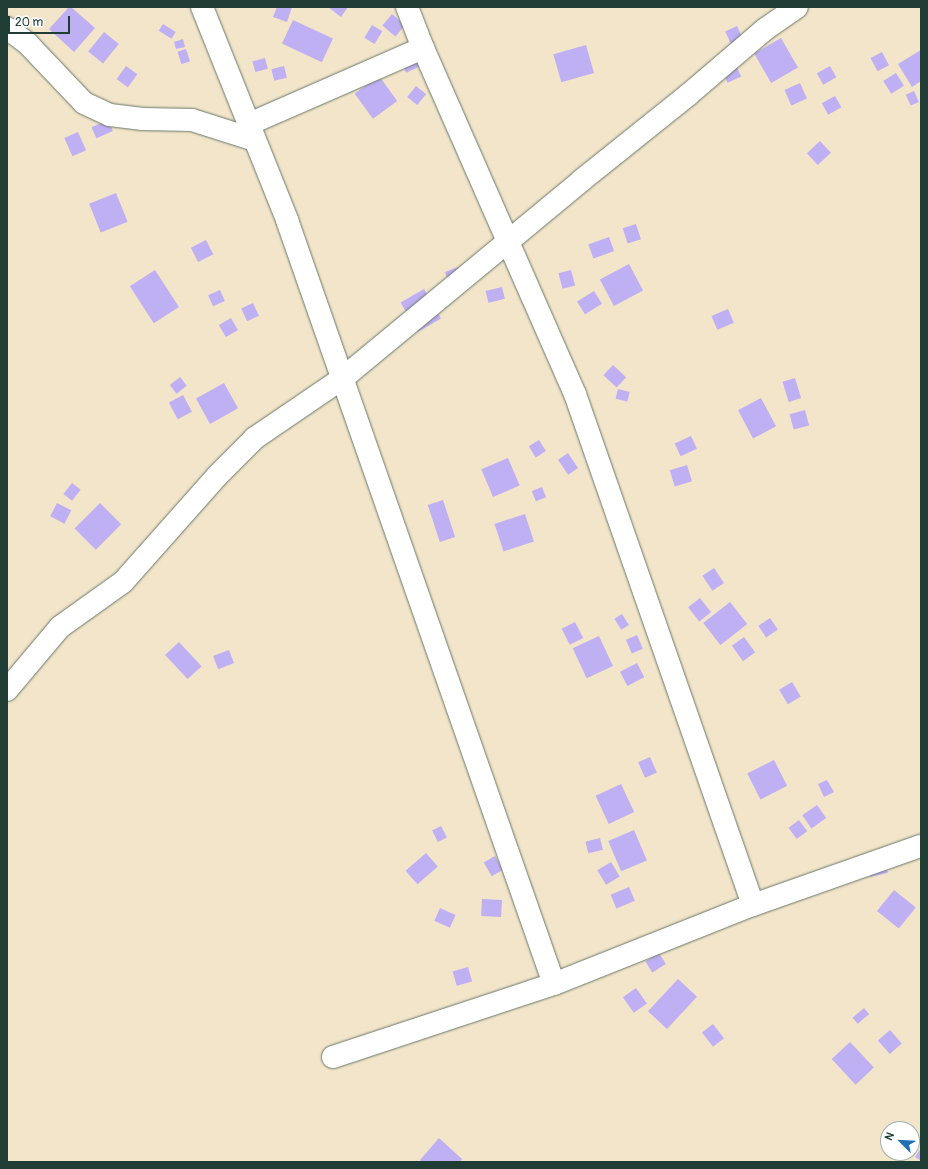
<!DOCTYPE html>
<style>
body{margin:0}
#map{position:relative;width:928px;height:1169px;overflow:hidden;background:#f2e5ca;font-family:Pangolin,sans-serif}
div>[style]{position:absolute}
[style*='--x']{left:calc(var(--x)*1px);top:calc(var(--y)*1px);width:calc(var(--w)*1px);rotate:calc(var(--a)*1deg)}
.building>*{inset:0;background:#bfaff3;transform-origin:0 0}
.roads{filter:drop-shadow(0 0 1px #697868) drop-shadow(0 0 1px #697868)}
.minor>*{height:22px;margin:-11px;padding:0 11px;transform-origin:11px;border-radius:11px;background:#fff}
span{translate:-50% -50%;white-space:nowrap;text-align:center;line-height:1.15;-webkit-text-stroke:3px #fff;paint-order:stroke}
.frame{position:absolute;inset:0;border:8px solid #1f3d34;pointer-events:none}
.north{position:absolute;left:880px;top:1121px;width:40px;height:40px;box-sizing:border-box;background:#fff;border:1px solid #a5b1ae;border-radius:50%;rotate:294deg;font-size:11px;font-weight:700;line-height:16px;text-align:center;color:#1f3d34}
.north::after{content:'';display:block;margin:auto;width:14px;height:18px;background:#1f6fb2;clip-path:polygon(50% 0,100% 100%,50% 72%,0 100%)}
.scale{position:absolute;left:8px;top:16px;width:62px;height:18px;box-sizing:border-box;border:2px solid #1f3d34;border-top:0;padding-left:5px;font-size:12px;line-height:14px;white-space:nowrap;color:#1f3d34;-webkit-text-stroke:3px #fff;paint-order:stroke}
</style>
<div id="map">
<div class="building">
<i style="clip-path:polygon(69px 7px,71px 7px,95px 28px,74px 52px,49px 29px)"></i>
<i style="clip-path:polygon(277px 7px,292px 7px,287px 22px,273px 17px)"></i>
<i style="clip-path:polygon(328px 7px,348px 7px,341px 17px)"></i>
<i style="left:392px;top:14px;width:17px;height:15px;rotate:40deg"></i>
<i style="left:293px;top:20px;width:44px;height:26px;rotate:25deg"></i>
<i style="left:163px;top:24px;width:15px;height:8px;rotate:32deg"></i>
<i style="left:372px;top:25px;width:12px;height:15px;rotate:31deg"></i>
<i style="left:737px;top:26px;width:14px;height:13px;rotate:65deg"></i>
<i style="left:104px;top:32px;width:19px;height:25px;rotate:39deg"></i>
<i style="left:781px;top:38px;width:34px;height:31px;rotate:60deg"></i>
<i style="clip-path:polygon(183px 39px,185px 47px,176px 49px,174px 42px)"></i>
<i style="left:586px;top:45px;width:29px;height:34px;rotate:74deg"></i>
<i style="left:186px;top:49px;width:13px;height:9px;rotate:72deg"></i>
<i style="clip-path:polygon(921px 50px,921px 81px,912px 87px,898px 64px)"></i>
<i style="left:882px;top:52px;width:15px;height:13px;rotate:62deg"></i>
<i style="left:414px;top:56px;width:12px;height:14px;rotate:66deg"></i>
<i style="left:265px;top:58px;width:11px;height:13px;rotate:75deg"></i>
<i style="left:734px;top:61px;width:17px;height:15px;rotate:65deg"></i>
<i style="left:126px;top:66px;width:14px;height:16px;rotate:36deg"></i>
<i style="left:284px;top:66px;width:12px;height:13px;rotate:76deg"></i>
<i style="left:830px;top:66px;width:13px;height:15px;rotate:61deg"></i>
<i style="left:896px;top:73px;width:15px;height:15px;rotate:58deg"></i>
<i style="left:379px;top:76px;width:31px;height:30px;rotate:54deg"></i>
<i style="left:800px;top:83px;width:17px;height:17px;rotate:66deg"></i>
<i style="left:416px;top:86px;width:13px;height:14px;rotate:39deg"></i>
<i style="left:914px;top:91px;width:12px;height:9px;rotate:66deg"></i>
<i style="left:835px;top:96px;width:13px;height:15px;rotate:61deg"></i>
<i style="left:108px;top:120px;width:12px;height:18px;rotate:66deg"></i>
<i style="left:78px;top:132px;width:20px;height:15px;rotate:66deg"></i>
<i style="left:820px;top:141px;width:16px;height:18px;rotate:47deg"></i>
<i style="left:116px;top:193px;width:31px;height:29px;rotate:68deg"></i>
<i style="left:636px;top:224px;width:16px;height:14px;rotate:72deg"></i>
<i style="left:609px;top:237px;width:15px;height:22px;rotate:70deg"></i>
<i style="left:206px;top:240px;width:16px;height:17px;rotate:63deg"></i>
<i style="left:629px;top:264px;width:30px;height:33px;rotate:62deg"></i>
<i style="clip-path:polygon(458px 267px,462px 277px,448px 281px,445px 272px)"></i>
<i style="left:155px;top:270px;width:44px;height:30px;rotate:57deg"></i>
<i style="left:571px;top:270px;width:16px;height:13px;rotate:75deg"></i>
<i style="left:502px;top:287px;width:12px;height:17px;rotate:76deg"></i>
<i style="left:424px;top:289px;width:34px;height:27px;rotate:60deg"></i>
<i style="left:220px;top:290px;width:12px;height:13px;rotate:66deg"></i>
<i style="left:594px;top:291px;width:15px;height:20px;rotate:58deg"></i>
<i style="left:253px;top:303px;width:14px;height:13px;rotate:65deg"></i>
<i style="left:728px;top:309px;width:15px;height:18px;rotate:67deg"></i>
<i style="left:231px;top:318px;width:14px;height:14px;rotate:60deg"></i>
<i style="left:613px;top:365px;width:18px;height:14px;rotate:43deg"></i>
<i style="left:180px;top:377px;width:11px;height:13px;rotate:52deg"></i>
<i style="left:795px;top:378px;width:21px;height:13px;rotate:73deg"></i>
<i style="left:224px;top:383px;width:29px;height:32px;rotate:61deg"></i>
<i style="left:618px;top:389px;width:12px;height:10px;rotate:14deg"></i>
<i style="left:183px;top:395px;width:19px;height:16px;rotate:62deg"></i>
<i style="left:761px;top:398px;width:32px;height:26px;rotate:62deg"></i>
<i style="left:805px;top:410px;width:16px;height:16px;rotate:75deg"></i>
<i style="left:691px;top:436px;width:14px;height:18px;rotate:65deg"></i>
<i style="left:539px;top:440px;width:13px;height:12px;rotate:58deg"></i>
<i style="left:568px;top:453px;width:18px;height:12px;rotate:56deg"></i>
<i style="left:508px;top:458px;width:30px;height:29px;rotate:67deg"></i>
<i style="left:687px;top:465px;width:17px;height:18px;rotate:73deg"></i>
<i style="left:72px;top:483px;width:11px;height:14px;rotate:38deg"></i>
<i style="left:542px;top:487px;width:11px;height:11px;rotate:68deg"></i>
<i style="left:443px;top:500px;width:39px;height:16px;rotate:72deg"></i>
<i style="left:57px;top:503px;width:16px;height:15px;rotate:27deg"></i>
<i style="left:100px;top:503px;width:30px;height:36px;rotate:45deg"></i>
<i style="left:525px;top:514px;width:29px;height:32px;rotate:72deg"></i>
<i style="left:714px;top:568px;width:18px;height:14px;rotate:56deg"></i>
<i style="left:700px;top:598px;width:18px;height:15px;rotate:52deg"></i>
<i style="left:730px;top:602px;width:28px;height:34px;rotate:52deg"></i>
<i style="left:622px;top:614px;width:13px;height:9px;rotate:58deg"></i>
<i style="left:770px;top:618px;width:14px;height:14px;rotate:56deg"></i>
<i style="left:575px;top:622px;width:18px;height:15px;rotate:63deg"></i>
<i style="left:637px;top:635px;width:15px;height:12px;rotate:67deg"></i>
<i style="left:599px;top:636px;width:33px;height:29px;rotate:65deg"></i>
<i style="left:744px;top:637px;width:19px;height:15px;rotate:54deg"></i>
<i style="left:179px;top:642px;width:33px;height:19px;rotate:47deg"></i>
<i style="left:229px;top:650px;width:14px;height:17px;rotate:69deg"></i>
<i style="left:637px;top:663px;width:16px;height:19px;rotate:63deg"></i>
<i style="left:792px;top:682px;width:17px;height:15px;rotate:59deg"></i>
<i style="left:650px;top:757px;width:17px;height:13px;rotate:66deg"></i>
<i style="left:774px;top:760px;width:29px;height:30px;rotate:63deg"></i>
<i style="clip-path:polygon(827px 780px,834px 792px,824px 797px,818px 784px)"></i>
<i style="left:621px;top:784px;width:31px;height:28px;rotate:65deg"></i>
<i style="left:817px;top:805px;width:16px;height:18px;rotate:55deg"></i>
<i style="left:799px;top:820px;width:14px;height:13px;rotate:54deg"></i>
<i style="left:441px;top:826px;width:13px;height:10px;rotate:63deg"></i>
<i style="left:634px;top:830px;width:33px;height:28px;rotate:67deg"></i>
<i style="left:600px;top:838px;width:12px;height:15px;rotate:76deg"></i>
<i style="left:426px;top:853px;width:18px;height:27px;rotate:49deg"></i>
<i style="left:495px;top:856px;width:16px;height:13px;rotate:60deg"></i>
<i style="left:885px;top:861px;width:12px;height:19px;rotate:76deg"></i>
<i style="left:611px;top:862px;width:17px;height:16px;rotate:59deg"></i>
<i style="left:629px;top:887px;width:15px;height:20px;rotate:67deg"></i>
<i style="left:894px;top:890px;width:28px;height:27px;rotate:39deg"></i>
<i style="left:482px;top:899px;width:20px;height:17px;rotate:3deg"></i>
<i style="left:440px;top:908px;width:17px;height:14px;rotate:24deg"></i>
<i style="left:659px;top:953px;width:13px;height:16px;rotate:58deg"></i>
<i style="left:468px;top:967px;width:15px;height:16px;rotate:74deg"></i>
<i style="left:678px;top:979px;width:26px;height:44px;rotate:43deg"></i>
<i style="left:636px;top:988px;width:19px;height:16px;rotate:55deg"></i>
<i style="left:864px;top:1008px;width:8px;height:15px;rotate:50deg"></i>
<i style="left:713px;top:1024px;width:18px;height:14px;rotate:52deg"></i>
<i style="left:890px;top:1030px;width:18px;height:16px;rotate:49deg"></i>
<i style="left:850px;top:1042px;width:35px;height:25px;rotate:47deg"></i>
<i style="clip-path:polygon(439px 1138px,462px 1159px,460px 1162px,422px 1162px,420px 1160px)"></i>
<i style="clip-path:polygon(921px 1148px,921px 1161px,915px 1157px)"></i>
</div>
<div class="roads">
<div class="minor">
<i style="--x:202;--y:7;--w:229;--a:68.2"></i>
<i style="--x:287;--y:220;--w:809;--a:70.74"></i>
<i style="--x:407;--y:7;--w:44;--a:68.7"></i>
<i style="--x:423;--y:48;--w:378;--a:66.3"></i>
<i style="--x:575;--y:394;--w:541;--a:70.79"></i>
<i style="--x:7;--y:28;--w:26;--a:37"></i>
<i style="--x:28;--y:44;--w:81;--a:46.5"></i>
<i style="--x:84;--y:103;--w:29;--a:25"></i>
<i style="--x:110;--y:115;--w:33;--a:7"></i>
<i style="--x:143;--y:119;--w:49;--a:1.2"></i>
<i style="--x:192;--y:120;--w:66;--a:17.6"></i>
<i style="--x:249;--y:124;--w:190;--a:-23.6"></i>
<i style="--x:7;--y:690;--w:82;--a:-49.9"></i>
<i style="--x:60;--y:627;--w:77;--a:-35.5"></i>
<i style="--x:123;--y:582;--w:142;--a:-48.4"></i>
<i style="--x:217;--y:476;--w:54;--a:-45"></i>
<i style="--x:255;--y:438;--w:107;--a:-34.3"></i>
<i style="--x:343;--y:378;--w:310;--a:-39.6"></i>
<i style="--x:582;--y:180;--w:136;--a:-38.7"></i>
<i style="--x:688;--y:95;--w:100;--a:-40.5"></i>
<i style="--x:764;--y:30;--w:40;--a:-34.9"></i>
<i style="--x:333;--y:1057;--w:233;--a:-18.3"></i>
<i style="--x:554;--y:984;--w:214;--a:-21.7"></i>
<i style="--x:753;--y:905;--w:178;--a:-19.4"></i>
</div>
</div>
<div class="frame"></div>
<div class="north">N</div>
<div class="scale">20 m</div>
</div>
